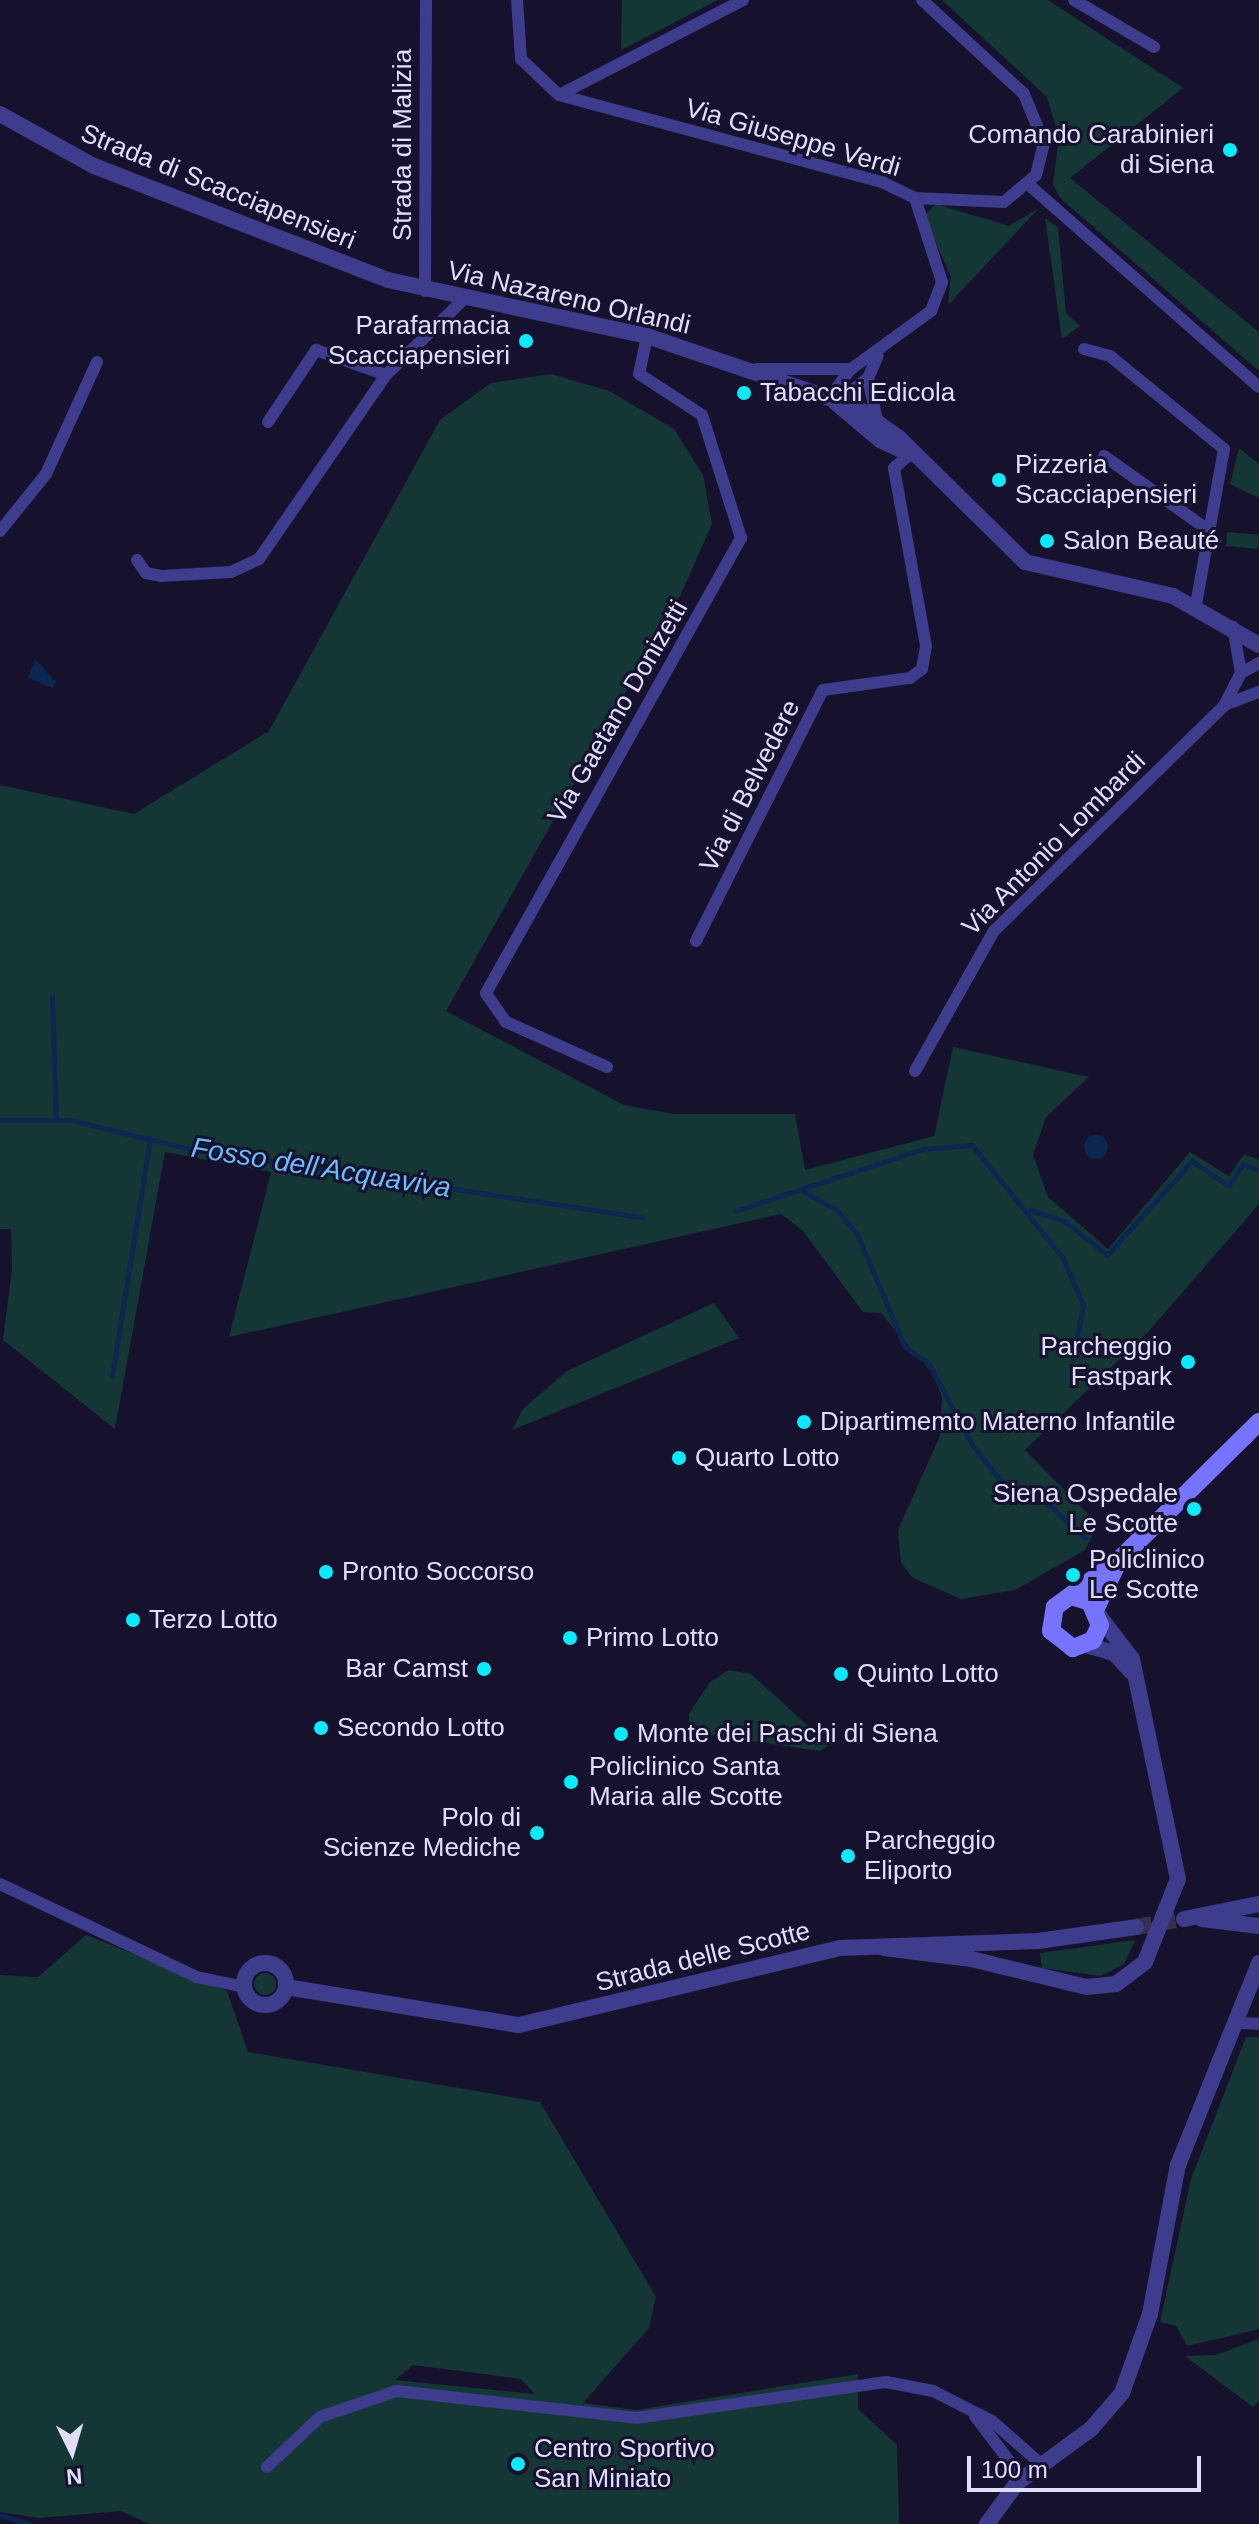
<!DOCTYPE html>
<meta charset="utf-8">
<style>
body{margin:0}
#map{position:relative;width:1259px;height:2524px;overflow:hidden;background:#16112d;font-family:Arial,sans-serif}
div>[style]{position:absolute}
[style*='--x']{left:calc(var(--x)*1px);top:calc(var(--y)*1px);width:calc(var(--w)*1px);rotate:calc(var(--a)*1deg)}
.green>*{inset:0;background:#143735;transform-origin:0 0}
.round{border-radius:50%}
.water>*{inset:0;background:#0d2650}
.stream>*{height:5px;margin:-2.5px;padding:0 2.5px;transform-origin:2.5px;border-radius:2.5px;background:#0d2650}
.tertiary-tunnel>*{height:16px;margin-top:-8px;transform-origin:0;background:repeating-linear-gradient(90deg,#34304c 0 16px,transparent 0 24px)}
.minor>*{height:12px;margin:-6px;padding:0 6px;transform-origin:6px;border-radius:6px;background:#3e3c8c}
.tertiary>*{height:16px;margin:-8px;padding:0 8px;transform-origin:8px;border-radius:8px;background:#3e3c8c}
.tertiary>.ring{margin:-8px;padding:0;box-sizing:content-box;background:none;border:16px solid #3e3c8c;border-radius:50%}
.secondary>*{height:18px;margin:-9px;padding:0 9px;transform-origin:9px;border-radius:9px;background:#7674ff}
.tertiary-bridge>*{height:16px;margin:-8px;padding:0 8px;transform-origin:8px;border-radius:8px;background:#3e3c8c}
.dots>*{width:22px;height:22px;translate:-50% -50%;box-sizing:border-box;border:4px solid #16112d;border-radius:50%}
span{translate:-50% -50%;white-space:nowrap;text-align:center;line-height:1.15;-webkit-text-stroke:6px #16112d;paint-order:stroke}
.poi-label{font-size:26px;color:#e0ddff}
.right{translate:-100% -50%;text-align:right}
.left{translate:0 -50%;text-align:left}
.street-label{font-size:26px;color:#e0ddff}
.water-label{font-size:28px;color:#6bbcff;font-style:italic}
.north{position:absolute;left:32px;top:2412px;width:80px;height:80px;-webkit-text-stroke:6px #16112d;paint-order:stroke;rotate:175deg;font-size:22px;font-weight:700;line-height:32px;text-align:center;color:#e0ddff}
.north::after{content:'';display:block;margin:auto;width:28px;height:36px;background:#e0ddff;clip-path:polygon(50% 0,100% 100%,50% 72%,0 100%)}
.scale{position:absolute;left:967px;top:2456px;width:234px;height:36px;box-sizing:border-box;border:4px solid #e0ddff;border-top:0;padding-left:10px;font-size:24px;line-height:28px;white-space:nowrap;color:#e0ddff;-webkit-text-stroke:6px #16112d;paint-order:stroke}
</style>
<div id="map">
<div class="green">
<i style="clip-path:polygon(622px 0,718px 0,621px 50px)"></i>
<i style="clip-path:polygon(942px 0,1048px 0,1183px 88px,1070px 178px,1259px 332px,1259px 371px,1059px 197px,1053px 184px,1059px 138px,1047px 97px)"></i>
<i style="clip-path:polygon(936px 204px,1009px 226px,1039px 208px,948px 305px,951px 277px,924px 216px)"></i>
<i style="clip-path:polygon(1045px 218px,1058px 227px,1066px 313px,1080px 326px,1062px 339px)"></i>
<i style="clip-path:polygon(551px 374px,609px 391px,674px 429px,703px 475px,712px 524px,681px 594px,446px 1011px,624px 1105px,673px 1114px,795px 1114px,805px 1170px,934px 1136px,953px 1047px,1089px 1077px,1046px 1117px,1033px 1155px,1048px 1197px,1108px 1249px,1190px 1152px,1229px 1176px,1244px 1154px,1259px 1160px,1259px 1204px,1149px 1331px,1025px 1450px,1098px 1524px,1085px 1550px,1015px 1590px,961px 1599px,913px 1578px,901px 1563px,898px 1530px,940px 1436px,942px 1397px,933px 1374px,881px 1313px,863px 1312px,803px 1231px,781px 1214px,229px 1337px,271px 1172px,165px 1152px,115px 1429px,3px 1340px,12px 1269px,11px 1229px,0 1229px,0 785px,134px 814px,269px 731px,440px 420px,491px 383px)"></i>
<i style="clip-path:polygon(1239px 448px,1259px 464px,1259px 498px,1230px 484px)"></i>
<i style="left:1227px;top:532px;width:32px;height:14px;rotate:5deg"></i>
<i style="clip-path:polygon(714px 1303px,739px 1338px,512px 1430px,523px 1409px,567px 1371px)"></i>
<i style="clip-path:polygon(729px 1670px,751px 1674px,829px 1745px,820px 1751px,689px 1732px,689px 1714px,710px 1682px)"></i>
<i style="clip-path:polygon(evenodd,86px 1935px,227px 1991px,248px 2052px,540px 2102px,656px 2297px,649px 2328px,583px 2403px,636px 2410px,858px 2374px,858px 2409px,897px 2445px,899px 2524px,149px 2524px,121px 2511px,39px 2518px,0 2512px,0 1975px,38px 1977px,86px 1935px,413px 2365px,521px 2379px,535px 2394px,395px 2380px,413px 2365px)"></i>
<i style="clip-path:polygon(1135px 1940px,1124px 1964px,1101px 1976px,1042px 1968px,1040px 1953px)"></i>
<i class="round" style="left:254px;top:1973px;width:22px;height:22px"></i>
<i style="clip-path:polygon(1246px 2037px,1259px 2037px,1259px 2329px,1187px 2346px,1176px 2326px,1160px 2322px,1191px 2179px)"></i>
<i style="clip-path:polygon(1259px 2339px,1259px 2401px,1253px 2407px,1185px 2356px,1216px 2355px)"></i>
</div>
<div class="water">
<i style="clip-path:polygon(35px 659px,56px 682px,53px 688px,28px 678px)"></i>
<i class="round" style="left:1084px;top:1135px;width:24px;height:24px"></i>
</div>
<div class="stream">
<i style="--x:52;--y:996;--w:124;--a:88.2"></i>
<i style="--x:0;--y:1120;--w:71;--a:0"></i>
<i style="--x:71;--y:1120;--w:122;--a:13.7"></i>
<i style="--x:190;--y:1149;--w:457;--a:8.6"></i>
<i style="--x:802;--y:1191;--w:38;--a:28"></i>
<i style="--x:836;--y:1209;--w:33;--a:50"></i>
<i style="--x:857;--y:1234;--w:123;--a:67"></i>
<i style="--x:905;--y:1347;--w:29;--a:35"></i>
<i style="--x:929;--y:1364;--w:93;--a:61.8"></i>
<i style="--x:973;--y:1446;--w:43;--a:51.5"></i>
<i style="--x:1000;--y:1480;--w:38;--a:20"></i>
<i style="--x:1036;--y:1493;--w:67;--a:42.6"></i>
<i style="--x:1030;--y:1210;--w:38;--a:18"></i>
<i style="--x:1066;--y:1222;--w:53;--a:38.8"></i>
<i style="--x:1107;--y:1255;--w:127;--a:-47.9"></i>
<i style="--x:1192;--y:1161;--w:45;--a:34"></i>
<i style="--x:1229;--y:1186;--w:26;--a:-58"></i>
<i style="--x:1243;--y:1164;--w:17;--a:21"></i>
<i style="--x:735;--y:1211;--w:198;--a:-18.3"></i>
<i style="--x:923;--y:1149;--w:49;--a:-4.7"></i>
<i style="--x:972;--y:1145;--w:145;--a:51.2"></i>
<i style="--x:1063;--y:1258;--w:51;--a:66.9"></i>
<i style="--x:1083;--y:1305;--w:55;--a:100.5"></i>
<i style="--x:112;--y:1376;--w:241;--a:-80.9"></i>
<i style="--x:0;--y:2515;--w:31;--a:17"></i>
</div>
<div class="tertiary-tunnel">
<i style="--x:1136;--y:1927;--w:49;--a:-9.5"></i>
</div>
<div class="minor">
<i style="--x:517;--y:0;--w:59;--a:86.1"></i>
<i style="--x:521;--y:59;--w:52;--a:43.5"></i>
<i style="--x:559;--y:95;--w:335;--a:15.1"></i>
<i style="--x:882;--y:182;--w:37;--a:26"></i>
<i style="--x:1074;--y:0;--w:93;--a:30.4"></i>
<i style="--x:559;--y:95;--w:207;--a:-27.3"></i>
<i style="--x:1029;--y:185;--w:306;--a:41.3"></i>
<i style="--x:915;--y:198;--w:89;--a:2.6"></i>
<i style="--x:1004;--y:202;--w:42;--a:-40.2"></i>
<i style="--x:1036;--y:175;--w:33;--a:-76"></i>
<i style="--x:1044;--y:143;--w:53;--a:-112.2"></i>
<i style="--x:1024;--y:94;--w:139;--a:-137.3"></i>
<i style="--x:425;--y:291;--w:291;--a:-89.8"></i>
<i style="--x:1084;--y:349;--w:27;--a:15"></i>
<i style="--x:1110;--y:356;--w:147;--a:39.2"></i>
<i style="--x:1224;--y:449;--w:158;--a:100.2"></i>
<i style="--x:757;--y:369;--w:94;--a:0"></i>
<i style="--x:851;--y:369;--w:99;--a:-35.9"></i>
<i style="--x:931;--y:311;--w:31;--a:-69"></i>
<i style="--x:942;--y:282;--w:88;--a:-107.8"></i>
<i style="--x:868;--y:378;--w:43;--a:77.9"></i>
<i style="--x:836;--y:403;--w:41;--a:-38"></i>
<i style="--x:868;--y:378;--w:24;--a:-66"></i>
<i style="--x:836;--y:403;--w:17;--a:-83"></i>
<i style="--x:838;--y:386;--w:21;--a:-53"></i>
<i style="--x:268;--y:422;--w:87;--a:-56.3"></i>
<i style="--x:316;--y:350;--w:74;--a:19.7"></i>
<i style="--x:1104;--y:456;--w:131;--a:35.4"></i>
<i style="--x:0;--y:531;--w:73;--a:-51.1"></i>
<i style="--x:46;--y:474;--w:123;--a:-65.5"></i>
<i style="--x:137;--y:560;--w:16;--a:55"></i>
<i style="--x:146;--y:573;--w:15;--a:11"></i>
<i style="--x:161;--y:576;--w:70;--a:-3.3"></i>
<i style="--x:231;--y:572;--w:31;--a:-25"></i>
<i style="--x:259;--y:559;--w:224;--a:-55.4"></i>
<i style="--x:386;--y:375;--w:109;--a:-44.3"></i>
<i style="--x:1241;--y:673;--w:21;--a:-29"></i>
<i style="--x:1227;--y:704;--w:34;--a:-21"></i>
<i style="--x:696;--y:941;--w:281;--a:-63.2"></i>
<i style="--x:823;--y:690;--w:88;--a:-7.9"></i>
<i style="--x:910;--y:678;--w:15;--a:-37"></i>
<i style="--x:922;--y:669;--w:23;--a:-80"></i>
<i style="--x:926;--y:646;--w:181;--a:-100.2"></i>
<i style="--x:894;--y:468;--w:21;--a:-41"></i>
<i style="--x:607;--y:1067;--w:111;--a:-156"></i>
<i style="--x:506;--y:1022;--w:35;--a:-125"></i>
<i style="--x:486;--y:993;--w:522;--a:-60.73"></i>
<i style="--x:741;--y:538;--w:129;--a:-107.6"></i>
<i style="--x:702;--y:415;--w:75;--a:-146.9"></i>
<i style="--x:639;--y:374;--w:39;--a:-78"></i>
<i style="--x:915;--y:1071;--w:161;--a:-60.6"></i>
<i style="--x:994;--y:931;--w:322;--a:-44.4"></i>
<i style="--x:1224;--y:706;--w:37;--a:-63"></i>
<i style="--x:1241;--y:673;--w:47;--a:-99.9"></i>
<i style="--x:0;--y:1884;--w:218;--a:25.3"></i>
<i style="--x:197;--y:1977;--w:48;--a:12"></i>
<i style="--x:1235;--y:2023;--w:24;--a:2"></i>
<i style="--x:975;--y:2416;--w:78;--a:52.8"></i>
<i style="--x:267;--y:2467;--w:73;--a:-43.3"></i>
<i style="--x:320;--y:2417;--w:81;--a:-18.7"></i>
<i style="--x:397;--y:2391;--w:241;--a:6.4"></i>
<i style="--x:636;--y:2418;--w:253;--a:-8.2"></i>
<i style="--x:886;--y:2382;--w:48;--a:10.8"></i>
<i style="--x:933;--y:2391;--w:66;--a:27"></i>
<i style="--x:992;--y:2421;--w:65;--a:41.3"></i>
</div>
<div class="tertiary">
<i style="--x:0;--y:114;--w:107;--a:29"></i>
<i style="--x:94;--y:166;--w:315;--a:21.2"></i>
<i style="--x:388;--y:280;--w:265;--a:12.2"></i>
<i style="--x:647;--y:336;--w:221;--a:18.8"></i>
<i style="--x:856;--y:407;--w:53;--a:35.8"></i>
<i style="--x:899;--y:438;--w:177;--a:44.5"></i>
<i style="--x:1025;--y:562;--w:152;--a:12.9"></i>
<i style="--x:1173;--y:596;--w:99;--a:29.7"></i>
<i style="--x:836;--y:403;--w:57;--a:40.1"></i>
<i style="--x:880;--y:440;--w:33;--a:25"></i>
<i style="--x:1100;--y:1617;--w:53;--a:52.7"></i>
<i style="--x:1132;--y:1659;--w:225;--a:78.2"></i>
<i style="--x:1086;--y:1645;--w:29;--a:16"></i>
<i style="--x:1114;--y:1653;--w:26;--a:47"></i>
<i style="--x:1184;--y:1919;--w:76;--a:-11.3"></i>
<i style="--x:1202;--y:1919;--w:57;--a:7"></i>
<i style="--x:884;--y:1948;--w:88;--a:7.2"></i>
<i style="--x:971;--y:1959;--w:119;--a:13.6"></i>
<i style="--x:1087;--y:1987;--w:29;--a:-6"></i>
<i style="--x:1116;--y:1984;--w:36;--a:-37"></i>
<i class="ring" style="left:244px;top:1963px;width:26px;height:26px"></i>
<i style="--x:286;--y:1987;--w:236;--a:9.3"></i>
<i style="--x:519;--y:2025;--w:330;--a:-13.5"></i>
<i style="--x:840;--y:1948;--w:198;--a:-2"></i>
<i style="--x:1038;--y:1941;--w:99;--a:-8.1"></i>
<i style="--x:987;--y:2524;--w:51;--a:-53.8"></i>
<i style="--x:1017;--y:2483;--w:92;--a:-36.1"></i>
<i style="--x:1091;--y:2429;--w:48;--a:-49.3"></i>
<i style="--x:1122;--y:2393;--w:84;--a:-70.5"></i>
<i style="--x:1150;--y:2314;--w:152;--a:-79.4"></i>
<i style="--x:1178;--y:2165;--w:218;--a:-68.1"></i>
</div>
<div class="secondary">
<i style="--x:1074;--y:1597;--w:17;--a:17"></i>
<i style="--x:1090;--y:1602;--w:25;--a:67"></i>
<i style="--x:1100;--y:1625;--w:17;--a:115"></i>
<i style="--x:1093;--y:1640;--w:22;--a:158"></i>
<i style="--x:1073;--y:1648;--w:28;--a:-142"></i>
<i style="--x:1051;--y:1631;--w:24;--a:-81"></i>
<i style="--x:1055;--y:1607;--w:79;--a:-36.3"></i>
<i style="--x:1119;--y:1560;--w:197;--a:-44.6"></i>
<i style="--x:1096;--y:1608;--w:49;--a:-64.5"></i>
</div>
<div class="tertiary-bridge">
<i style="--x:1145;--y:1962;--w:89;--a:-68.3"></i>
</div>
<div class="dots">
<i style="left:1230px;top:150px;background:#09eaff"></i>
<i style="left:526px;top:341px;background:#09eaff"></i>
<i style="left:744px;top:393px;background:#09eaff"></i>
<i style="left:999px;top:480px;background:#09eaff"></i>
<i style="left:1047px;top:541px;background:#09eaff"></i>
<i style="left:1188px;top:1362px;background:#09eaff"></i>
<i style="left:804px;top:1422px;background:#09eaff"></i>
<i style="left:679px;top:1458px;background:#09eaff"></i>
<i style="left:1194px;top:1509px;background:#09eaff"></i>
<i style="left:326px;top:1572px;background:#09eaff"></i>
<i style="left:1073px;top:1575px;background:#09eaff"></i>
<i style="left:133px;top:1620px;background:#09eaff"></i>
<i style="left:570px;top:1638px;background:#09eaff"></i>
<i style="left:484px;top:1669px;background:#09eaff"></i>
<i style="left:841px;top:1674px;background:#09eaff"></i>
<i style="left:321px;top:1728px;background:#09eaff"></i>
<i style="left:621px;top:1734px;background:#09eaff"></i>
<i style="left:571px;top:1782px;background:#09eaff"></i>
<i style="left:537px;top:1833px;background:#09eaff"></i>
<i style="left:848px;top:1856px;background:#09eaff"></i>
<i style="left:518px;top:2464px;background:#09eaff"></i>
</div>
<div class="poi-label">
<span class="right" style="left:1214px;top:150px">Comando Carabinieri<br>di Siena</span>
<span class="right" style="left:510px;top:341px">Parafarmacia<br>Scacciapensieri</span>
<span class="left" style="left:760px;top:393px">Tabacchi Edicola</span>
<span class="left" style="left:1015px;top:480px">Pizzeria<br>Scacciapensieri</span>
<span class="left" style="left:1063px;top:541px">Salon Beauté</span>
<span class="right" style="left:1172px;top:1362px">Parcheggio<br>Fastpark</span>
<span class="left" style="left:820px;top:1422px">Dipartimemto Materno Infantile</span>
<span class="left" style="left:695px;top:1458px">Quarto Lotto</span>
<span class="right" style="left:1178px;top:1509px">Siena Ospedale<br>Le Scotte</span>
<span class="left" style="left:1089px;top:1575px">Policlinico<br>Le Scotte</span>
<span class="left" style="left:342px;top:1572px">Pronto Soccorso</span>
<span class="left" style="left:149px;top:1620px">Terzo Lotto</span>
<span class="left" style="left:586px;top:1638px">Primo Lotto</span>
<span class="right" style="left:468px;top:1669px">Bar Camst</span>
<span class="left" style="left:857px;top:1674px">Quinto Lotto</span>
<span class="left" style="left:337px;top:1728px">Secondo Lotto</span>
<span class="left" style="left:637px;top:1734px">Monte dei Paschi di Siena</span>
<span class="left" style="left:589px;top:1782px">Policlinico Santa<br>Maria alle Scotte</span>
<span class="right" style="left:521px;top:1833px">Polo di<br>Scienze Mediche</span>
<span class="left" style="left:864px;top:1856px">Parcheggio<br>Eliporto</span>
<span class="left" style="left:534px;top:2464px">Centro Sportivo<br>San Miniato</span>
</div>
<div class="street-label">
<span style="left:793px;top:138px;rotate:16deg">Via Giuseppe Verdi</span>
<span style="left:403px;top:145px;rotate:-90deg">Strada di Malizia</span>
<span style="left:218px;top:187px;rotate:22deg">Strada di Scacciapensieri</span>
<span style="left:569px;top:298px;rotate:13deg">Via Nazareno Orlandi</span>
<span style="left:618px;top:712px;rotate:-60deg">Via Gaetano Donizetti</span>
<span style="left:750px;top:786px;rotate:-63deg">Via di Belvedere</span>
<span style="left:1054px;top:844px;rotate:-45deg">Via Antonio Lombardi</span>
<span style="left:703px;top:1957px;rotate:-14deg">Strada delle Scotte</span>
</div>
<div class="water-label">
<span style="left:321px;top:1168px;rotate:9deg">Fosso dell'Acquaviva</span>
</div>
<div class="north">N</div>
<div class="scale">100 m</div>
</div>
